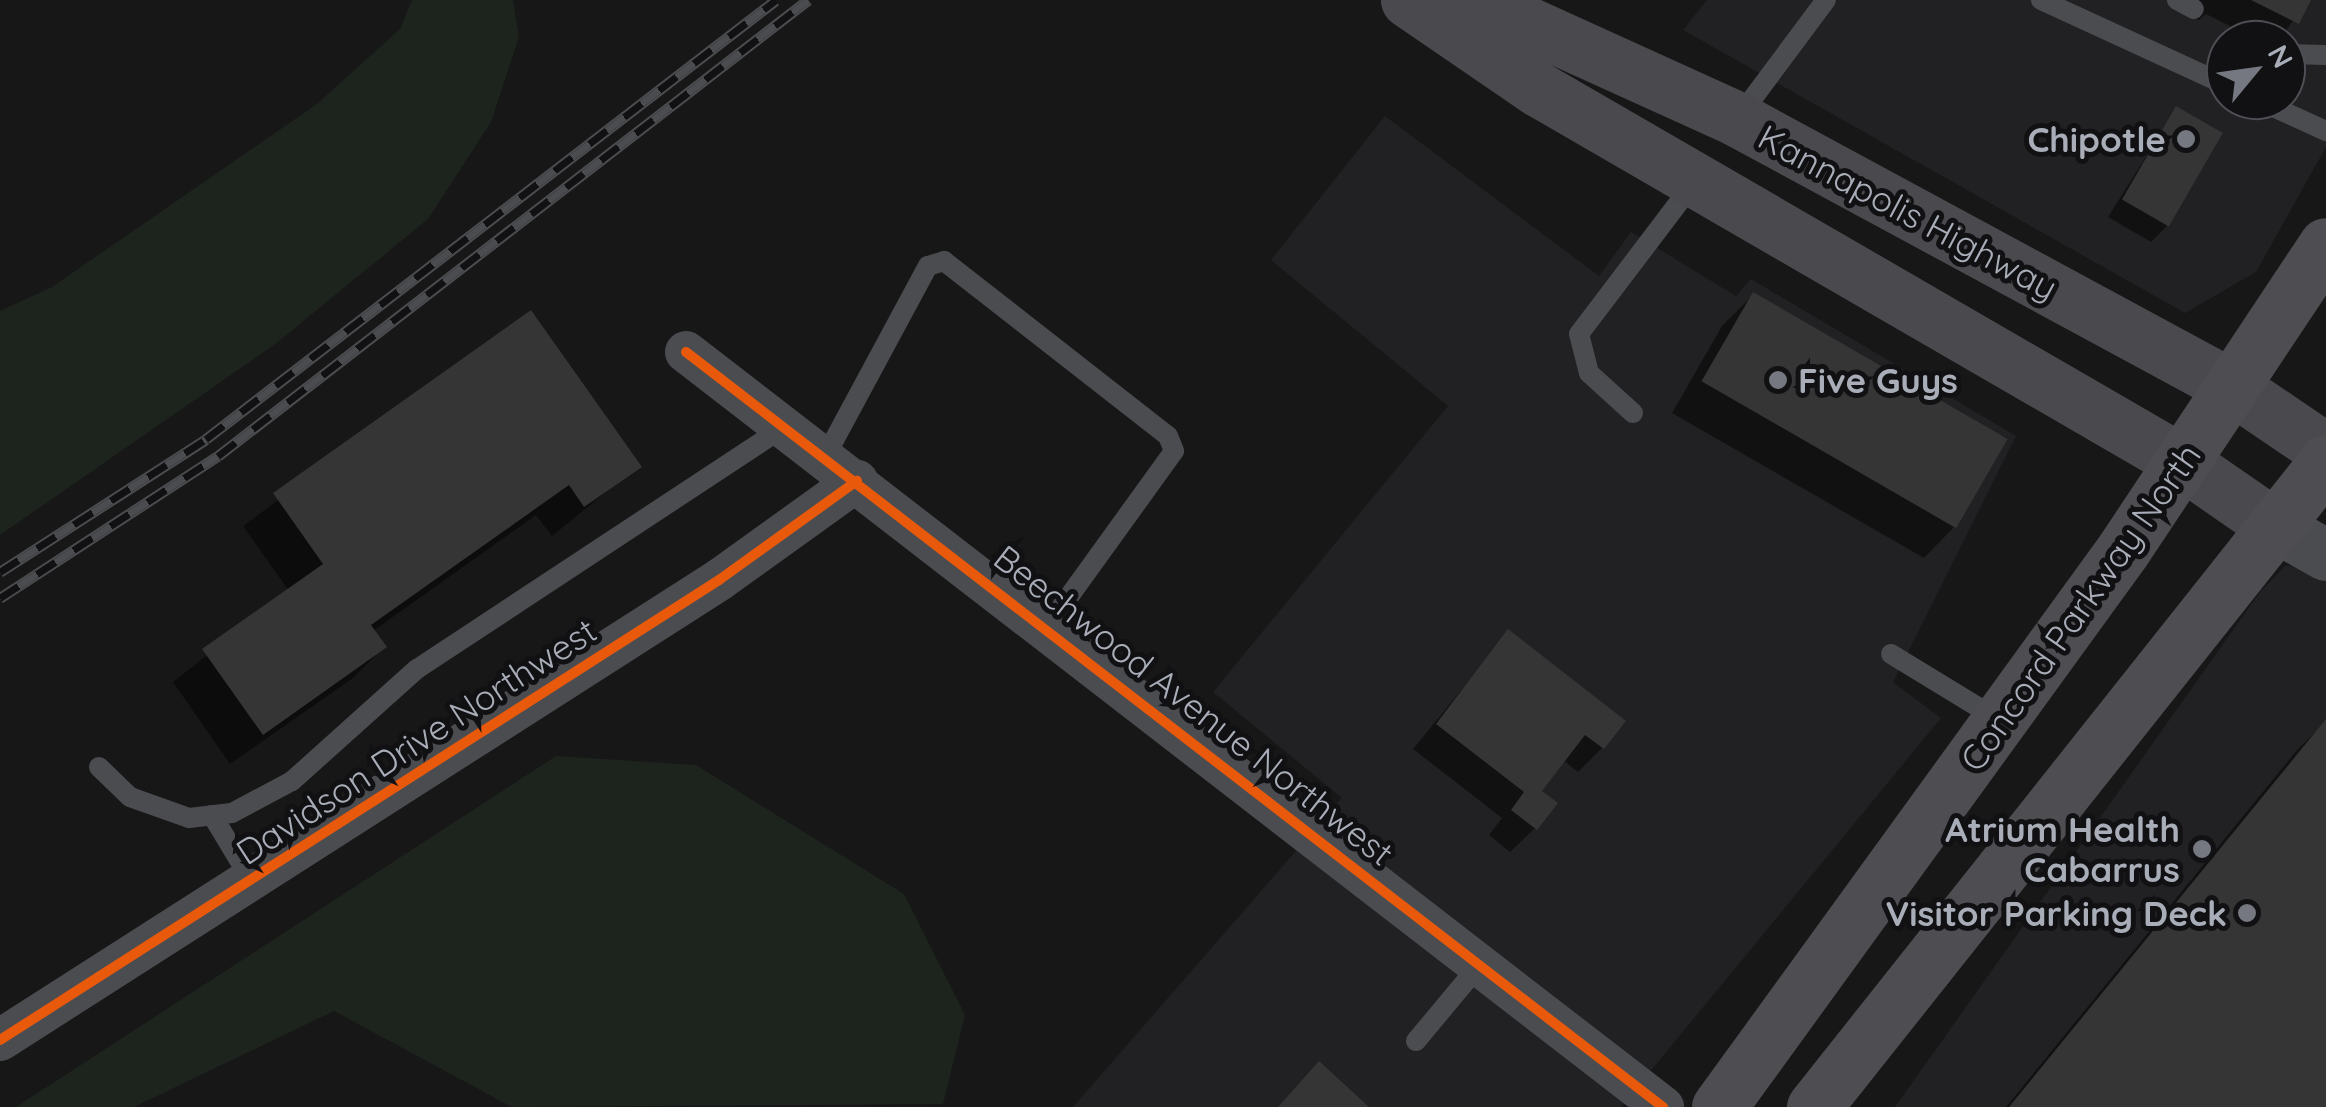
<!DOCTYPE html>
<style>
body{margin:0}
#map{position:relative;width:2326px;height:1107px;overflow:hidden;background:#171717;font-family:Quicksand,sans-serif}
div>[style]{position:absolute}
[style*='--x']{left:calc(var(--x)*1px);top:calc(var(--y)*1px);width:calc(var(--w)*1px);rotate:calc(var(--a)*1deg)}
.built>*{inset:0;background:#212123}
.green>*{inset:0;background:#1d241e}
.shadow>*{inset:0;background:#0007}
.building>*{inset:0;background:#353536;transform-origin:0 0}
.service>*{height:20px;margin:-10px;padding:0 10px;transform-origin:10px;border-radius:10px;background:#4b4c50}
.minor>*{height:42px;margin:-21px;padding:0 21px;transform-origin:21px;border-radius:21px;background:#4b4c50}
.tertiary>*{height:52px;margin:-26px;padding:0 26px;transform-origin:26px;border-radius:26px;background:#4b4c50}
.secondary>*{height:55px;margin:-27.5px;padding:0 27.5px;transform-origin:27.5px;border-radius:27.5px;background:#4a4a4e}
.trunk>*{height:55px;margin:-27.5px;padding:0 27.5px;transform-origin:27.5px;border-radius:27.5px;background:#4e4e52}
.rail>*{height:11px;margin-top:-5.5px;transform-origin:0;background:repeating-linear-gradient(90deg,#111113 0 22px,#4b4c4f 0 44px);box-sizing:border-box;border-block:2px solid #4b4c4f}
.cycleway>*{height:10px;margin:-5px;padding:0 5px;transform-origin:5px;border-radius:5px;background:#e8590c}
.dots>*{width:28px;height:28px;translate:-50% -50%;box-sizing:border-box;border:5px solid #111113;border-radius:50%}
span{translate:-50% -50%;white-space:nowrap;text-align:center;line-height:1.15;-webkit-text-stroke:10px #111113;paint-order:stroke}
.poi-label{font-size:35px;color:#a8adb8;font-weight:700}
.right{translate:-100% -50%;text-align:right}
.left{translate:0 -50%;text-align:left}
.street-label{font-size:35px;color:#a8adb8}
.north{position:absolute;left:2206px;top:20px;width:100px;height:100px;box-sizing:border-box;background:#111113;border:2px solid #4d4f55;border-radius:50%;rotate:61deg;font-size:28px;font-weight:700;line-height:40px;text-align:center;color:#a8adb8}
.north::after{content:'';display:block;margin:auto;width:35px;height:45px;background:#757880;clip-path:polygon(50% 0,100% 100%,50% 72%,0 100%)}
</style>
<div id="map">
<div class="built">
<i style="clip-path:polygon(evenodd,1707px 0,2326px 0,2326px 147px,2256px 272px,2185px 313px,1683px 30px,1707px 0,2226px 40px,2286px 40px,2286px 100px,2226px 100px,2226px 40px)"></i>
<i style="clip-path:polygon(1385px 116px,1599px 276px,1631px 232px,1736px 296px,1751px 279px,2016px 436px,1893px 682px,1941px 718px,1621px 1107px,1073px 1107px,1342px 798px,1213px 692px,1448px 406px,1271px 260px)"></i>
<i style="clip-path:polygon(2326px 561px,2326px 1107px,1895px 1107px,2260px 592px,2285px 566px)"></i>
</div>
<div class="green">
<i style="clip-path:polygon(412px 0,513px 0,519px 37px,491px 122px,428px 219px,274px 345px,0 535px,0 311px,52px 287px,317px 104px,400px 29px)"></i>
<i style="clip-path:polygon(556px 756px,696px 765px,904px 894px,965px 1015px,943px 1104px,512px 1107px,334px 1011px,134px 1107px,16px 1107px)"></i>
</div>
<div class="shadow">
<i style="clip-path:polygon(2185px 0,2308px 0,2279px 40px,2258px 40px,2206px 14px,2199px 20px,2182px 12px)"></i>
<i style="clip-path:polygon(2176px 109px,2168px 225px,2151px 242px,2108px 217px)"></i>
<i style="clip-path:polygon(1753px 295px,1955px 526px,1924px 558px,1672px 413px,1722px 326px)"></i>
<i style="clip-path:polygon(531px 314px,638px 466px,552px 536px,536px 515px,373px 631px,384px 647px,353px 678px,230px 764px,173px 682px,289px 591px,243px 526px)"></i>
<i style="clip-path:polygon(1508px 633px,1603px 747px,1578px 772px,1563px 760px,1539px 791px,1535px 828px,1510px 852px,1489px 835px,1502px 818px,1413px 749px)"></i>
<i style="clip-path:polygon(2326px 722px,2326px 1107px,2006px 1107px,2297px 750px)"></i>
</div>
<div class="building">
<i style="clip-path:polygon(2251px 0,2311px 0,2299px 24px)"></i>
<i style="left:2176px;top:106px;width:54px;height:108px;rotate:30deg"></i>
<i style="left:1753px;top:292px;width:294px;height:103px;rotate:30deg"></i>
<i style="clip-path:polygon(531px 310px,642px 467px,584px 507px,569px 485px,371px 625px,387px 647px,263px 735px,202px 649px,323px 564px,273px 493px)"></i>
<i style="clip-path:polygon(1508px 629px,1626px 721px,1604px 749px,1585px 735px,1542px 791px,1558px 803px,1537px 830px,1511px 810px,1524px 792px,1436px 724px)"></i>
<i style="clip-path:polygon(2326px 719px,2326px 1107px,2009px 1107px)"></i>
<i style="clip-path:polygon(1319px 1061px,1369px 1107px,1278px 1107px)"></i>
</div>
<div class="service">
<i style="--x:2041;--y:0;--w:204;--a:24.7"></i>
<i style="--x:2177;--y:0;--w:19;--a:28"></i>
<i style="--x:2286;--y:54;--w:40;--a:1.4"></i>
<i style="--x:2258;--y:100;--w:75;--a:24.5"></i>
<i style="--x:1738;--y:118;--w:147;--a:-53.3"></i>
<i style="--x:1633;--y:413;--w:59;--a:-137.7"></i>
<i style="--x:1589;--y:373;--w:40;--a:-104.4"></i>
<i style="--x:1579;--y:334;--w:192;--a:-52.8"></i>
<i style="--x:825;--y:457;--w:217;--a:-61.7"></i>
<i style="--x:928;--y:266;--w:17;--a:-17"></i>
<i style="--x:944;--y:261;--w:284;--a:38"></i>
<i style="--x:1168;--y:436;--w:16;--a:68"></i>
<i style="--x:1174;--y:451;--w:216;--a:125.8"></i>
<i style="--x:1891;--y:654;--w:123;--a:31.4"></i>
<i style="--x:99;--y:767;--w:43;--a:44.1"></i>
<i style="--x:130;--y:797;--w:63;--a:19.6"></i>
<i style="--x:189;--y:818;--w:43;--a:-6.6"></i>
<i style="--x:232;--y:813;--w:68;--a:-28.1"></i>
<i style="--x:292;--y:781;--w:168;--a:-41.9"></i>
<i style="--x:417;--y:669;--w:441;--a:-33.4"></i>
<i style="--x:212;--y:815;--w:76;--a:59"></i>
<i style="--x:1416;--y:1041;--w:102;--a:-50.2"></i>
</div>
<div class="minor">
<i style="--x:686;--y:352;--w:1235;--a:37.7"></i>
<i style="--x:0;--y:1040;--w:854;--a:-32.61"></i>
<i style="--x:719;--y:580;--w:170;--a:-35.7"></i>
</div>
<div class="tertiary">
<i style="--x:2276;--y:527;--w:57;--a:29.2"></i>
</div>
<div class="secondary">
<i style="--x:1408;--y:0;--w:158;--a:34.4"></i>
<i style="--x:1538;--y:89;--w:744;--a:30.08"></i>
<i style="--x:2182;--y:462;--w:114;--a:34.7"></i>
<i style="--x:1475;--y:0;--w:288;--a:24.4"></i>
<i style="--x:1737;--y:119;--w:563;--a:28.43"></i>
<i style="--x:2232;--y:387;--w:114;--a:34.2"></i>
</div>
<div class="trunk">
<i style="--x:1719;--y:1107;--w:688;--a:-54.05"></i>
<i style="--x:2123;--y:550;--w:366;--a:-56.4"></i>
<i style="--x:1814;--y:1107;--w:824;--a:-51.56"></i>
</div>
<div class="rail">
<i style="--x:0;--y:572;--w:245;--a:-32.8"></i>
<i style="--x:206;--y:439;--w:719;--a:-37.6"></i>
<i style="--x:0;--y:598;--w:260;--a:-33.1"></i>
<i style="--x:218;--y:456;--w:746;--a:-37.7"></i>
</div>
<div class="cycleway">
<i style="--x:686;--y:352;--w:1235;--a:37.7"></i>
<i style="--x:0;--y:1040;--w:854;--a:-32.61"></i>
<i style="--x:719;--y:580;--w:170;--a:-35.7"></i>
</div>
<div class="dots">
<i style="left:2186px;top:139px;background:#757880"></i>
<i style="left:1778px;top:380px;background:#757880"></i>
<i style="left:2202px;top:849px;background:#757880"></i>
<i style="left:2247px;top:913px;background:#757880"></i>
</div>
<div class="poi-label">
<span class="right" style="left:2166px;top:139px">Chipotle</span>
<span class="left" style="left:1798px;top:380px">Five Guys</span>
<span class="right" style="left:2180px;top:849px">Atrium Health<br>Cabarrus</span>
<span class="right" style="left:2227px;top:913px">Visitor Parking Deck</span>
</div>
<div class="street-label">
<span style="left:1908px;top:212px;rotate:28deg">Kannapolis Highway</span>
<span style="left:2080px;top:607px;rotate:-55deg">Concord Parkway North</span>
<span style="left:1194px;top:705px;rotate:38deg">Beechwood Avenue Northwest</span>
<span style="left:416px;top:741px;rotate:-33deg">Davidson Drive Northwest</span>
</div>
<div class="north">N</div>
</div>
